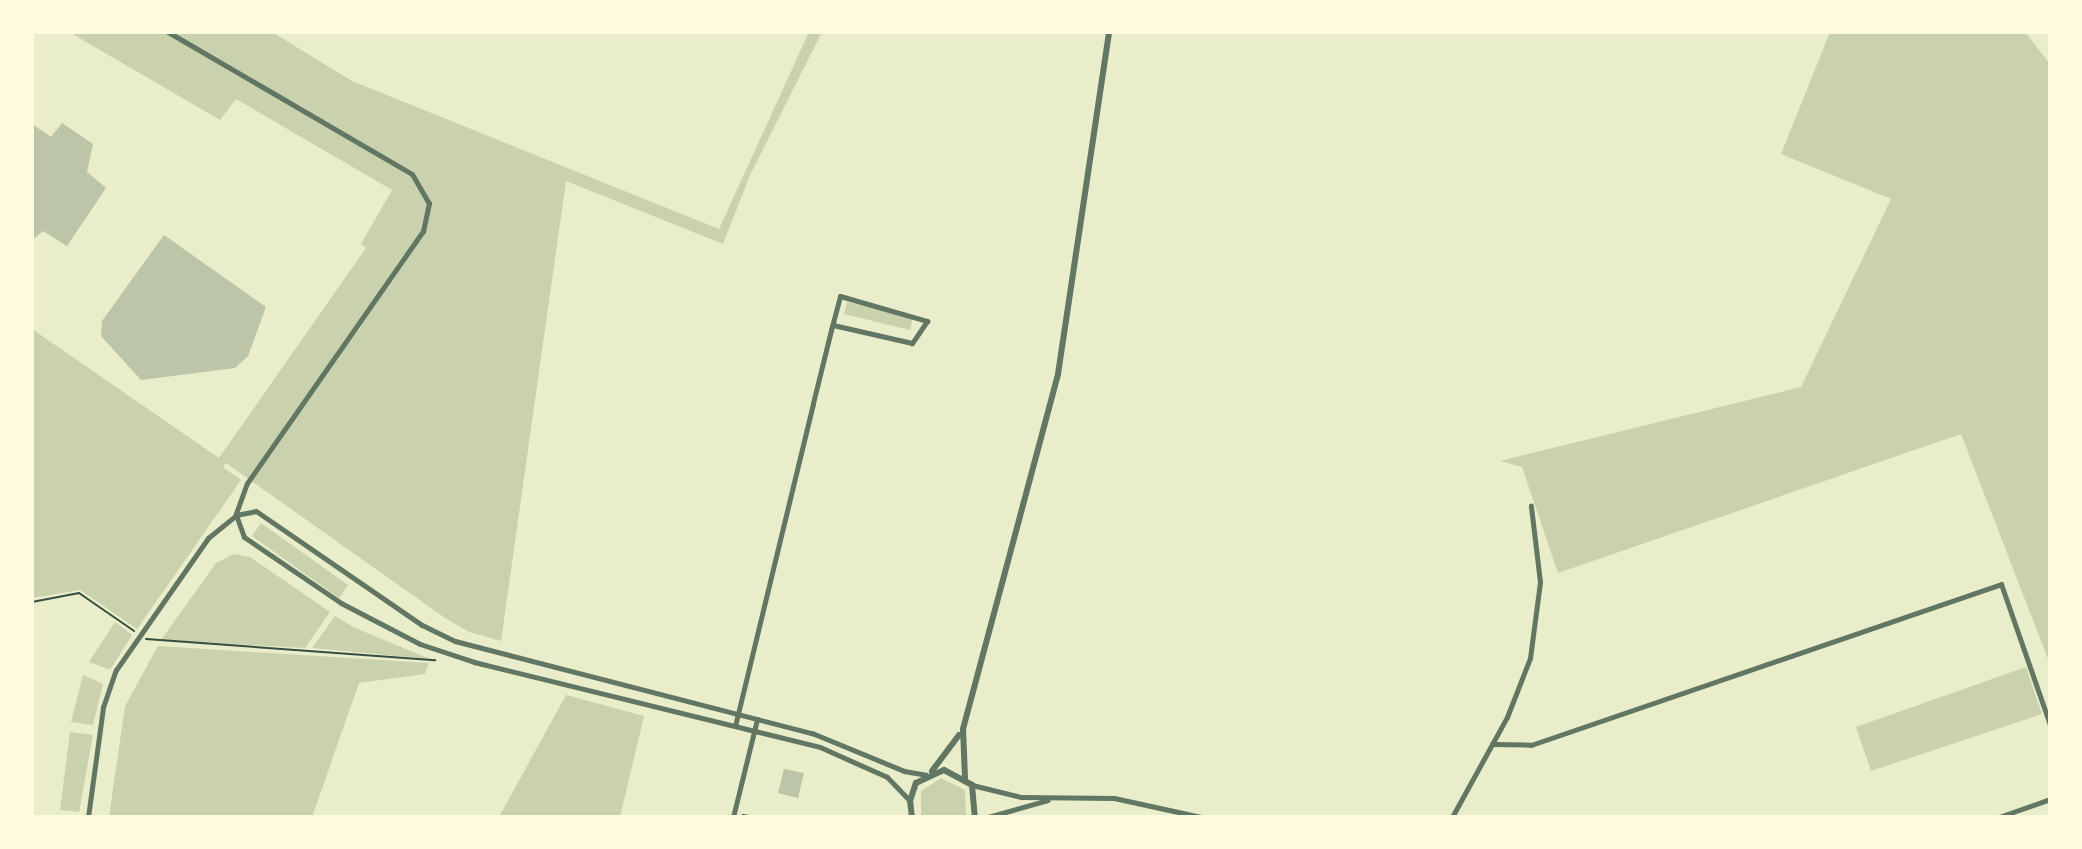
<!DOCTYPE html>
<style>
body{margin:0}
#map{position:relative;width:2082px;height:849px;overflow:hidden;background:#e9edc9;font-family:"Archivo Narrow",sans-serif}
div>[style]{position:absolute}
.green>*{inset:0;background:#cad2ad}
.building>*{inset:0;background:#bcc5a7}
.path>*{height:2px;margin:-1px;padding:0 1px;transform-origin:1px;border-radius:1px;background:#344e41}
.minor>*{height:5px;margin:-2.5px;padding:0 2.5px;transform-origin:2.5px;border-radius:2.5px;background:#617663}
.tertiary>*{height:6px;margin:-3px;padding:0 3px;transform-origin:3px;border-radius:3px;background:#617663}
span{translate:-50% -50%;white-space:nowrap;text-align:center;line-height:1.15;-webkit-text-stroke:6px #fefae0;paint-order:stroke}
.frame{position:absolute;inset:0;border:34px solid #fefae0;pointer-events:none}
</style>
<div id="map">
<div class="green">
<i style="clip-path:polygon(69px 32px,272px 32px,352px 81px,719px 229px,809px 32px,822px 32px,751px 173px,723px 244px,566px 181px,501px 641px,469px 632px,445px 618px,226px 463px,223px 467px,241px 480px,137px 629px,80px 590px,32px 598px,32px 329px,219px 458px,366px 248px,361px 244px,392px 190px,236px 99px,220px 120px)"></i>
<i style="clip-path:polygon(1830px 32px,2025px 32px,2050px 64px,2050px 664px,1961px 434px,1558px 573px,1522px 467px,1500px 461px,1801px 387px,1891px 199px,1781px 154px)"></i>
<i style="clip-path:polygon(847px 302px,913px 317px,910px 330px,844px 314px)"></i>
<i style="clip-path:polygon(261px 523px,348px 585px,339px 598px,252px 536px)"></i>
<i style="clip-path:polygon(234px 554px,250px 557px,330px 612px,305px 648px,161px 640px,216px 563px)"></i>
<i style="clip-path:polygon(335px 616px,355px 628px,430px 659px,312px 648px)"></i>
<i style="clip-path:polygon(115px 622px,132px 635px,110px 670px,89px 662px)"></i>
<i style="clip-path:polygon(158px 646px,429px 663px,425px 674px,359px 683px,312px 817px,109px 817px,125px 706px)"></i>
<i style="clip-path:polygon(2026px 667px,2042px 714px,1871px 771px,1856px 727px)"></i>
<i style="clip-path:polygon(83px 675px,103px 684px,93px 725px,71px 722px)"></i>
<i style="clip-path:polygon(566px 695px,644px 716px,620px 817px,499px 817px)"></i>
<i style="clip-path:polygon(70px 732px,93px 735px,79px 812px,60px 810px)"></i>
<i style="clip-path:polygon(941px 778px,965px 790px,966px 817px,921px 817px,921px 791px)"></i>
</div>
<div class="building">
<i style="clip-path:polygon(62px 123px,93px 144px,87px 172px,106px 188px,67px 246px,43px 231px,32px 240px,32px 124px,51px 137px)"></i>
<i style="clip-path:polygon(164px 235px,266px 307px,248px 356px,235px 368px,141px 380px,101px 336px,102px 321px)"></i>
<i style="clip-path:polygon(784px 769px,804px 773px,798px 798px,778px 793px)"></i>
</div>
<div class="path">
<i style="left:32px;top:602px;width:48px;rotate:-10.8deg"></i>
<i style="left:79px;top:593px;width:67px;rotate:34.6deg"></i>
<i style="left:146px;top:639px;width:290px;rotate:4.2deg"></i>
<i style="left:743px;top:815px;width:11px;rotate:10deg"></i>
</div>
<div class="minor">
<i style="left:168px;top:32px;width:282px;rotate:30.2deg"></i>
<i style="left:412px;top:174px;width:34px;rotate:60deg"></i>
<i style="left:429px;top:203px;width:29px;rotate:102deg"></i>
<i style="left:423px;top:231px;width:307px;rotate:124.9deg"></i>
<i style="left:247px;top:483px;width:33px;rotate:110deg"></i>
<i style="left:236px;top:515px;width:23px;rotate:70deg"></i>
<i style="left:244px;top:537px;width:117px;rotate:34.2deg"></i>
<i style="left:341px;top:603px;width:89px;rotate:27.4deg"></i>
<i style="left:420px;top:644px;width:57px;rotate:18.4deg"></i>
<i style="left:474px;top:662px;width:356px;rotate:13.8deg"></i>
<i style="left:820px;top:747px;width:73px;rotate:24.1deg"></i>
<i style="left:887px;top:777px;width:33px;rotate:46deg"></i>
<i style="left:735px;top:726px;width:332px;rotate:-76.4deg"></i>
<i style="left:813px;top:403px;width:75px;rotate:-76.1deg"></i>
<i style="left:831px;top:330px;width:35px;rotate:-75deg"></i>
<i style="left:840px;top:296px;width:91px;rotate:16deg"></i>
<i style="left:927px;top:321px;width:27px;rotate:124deg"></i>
<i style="left:912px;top:343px;width:81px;rotate:-167.2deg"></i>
<i style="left:1492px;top:744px;width:39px;rotate:1deg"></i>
<i style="left:1531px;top:745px;width:497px;rotate:-18.9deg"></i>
<i style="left:2001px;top:584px;width:149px;rotate:70.8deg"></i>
<i style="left:972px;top:785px;width:50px;rotate:13.8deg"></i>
<i style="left:1021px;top:797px;width:93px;rotate:0.6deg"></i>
<i style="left:1114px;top:798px;width:89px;rotate:12.3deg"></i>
<i style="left:88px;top:817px;width:111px;rotate:-82.2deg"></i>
<i style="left:103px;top:707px;width:39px;rotate:-71deg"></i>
<i style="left:116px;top:670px;width:161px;rotate:-55.1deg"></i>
<i style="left:208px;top:538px;width:36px;rotate:-39deg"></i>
<i style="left:236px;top:515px;width:20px;rotate:-11deg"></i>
<i style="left:256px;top:511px;width:201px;rotate:34.5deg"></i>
<i style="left:422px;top:625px;width:37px;rotate:26deg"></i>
<i style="left:455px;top:641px;width:369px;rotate:14.5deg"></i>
<i style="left:812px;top:733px;width:100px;rotate:22.4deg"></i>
<i style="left:904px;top:771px;width:22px;rotate:10deg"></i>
<i style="left:733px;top:817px;width:101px;rotate:-76.2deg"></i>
<i style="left:988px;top:817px;width:62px;rotate:-15.8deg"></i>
<i style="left:1452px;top:817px;width:114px;rotate:-61.2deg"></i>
<i style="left:1507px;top:717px;width:63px;rotate:-68.7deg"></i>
<i style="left:1530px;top:658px;width:77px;rotate:-82.5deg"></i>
<i style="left:1540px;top:582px;width:77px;rotate:-96.8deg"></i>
<i style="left:1999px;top:817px;width:54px;rotate:-19.4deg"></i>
</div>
<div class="tertiary">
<i style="left:932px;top:771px;width:45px;rotate:-53.1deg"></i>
<i style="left:965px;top:778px;width:49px;rotate:-92.3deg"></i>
<i style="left:963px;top:729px;width:367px;rotate:-75deg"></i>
<i style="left:1058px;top:374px;width:346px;rotate:-81.5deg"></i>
<i style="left:912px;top:817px;width:16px;rotate:-97deg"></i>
<i style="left:910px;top:801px;width:19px;rotate:-72deg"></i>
<i style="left:916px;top:783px;width:31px;rotate:-25deg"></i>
<i style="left:944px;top:770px;width:32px;rotate:28deg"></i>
<i style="left:972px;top:785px;width:32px;rotate:85deg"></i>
</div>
<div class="frame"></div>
</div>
